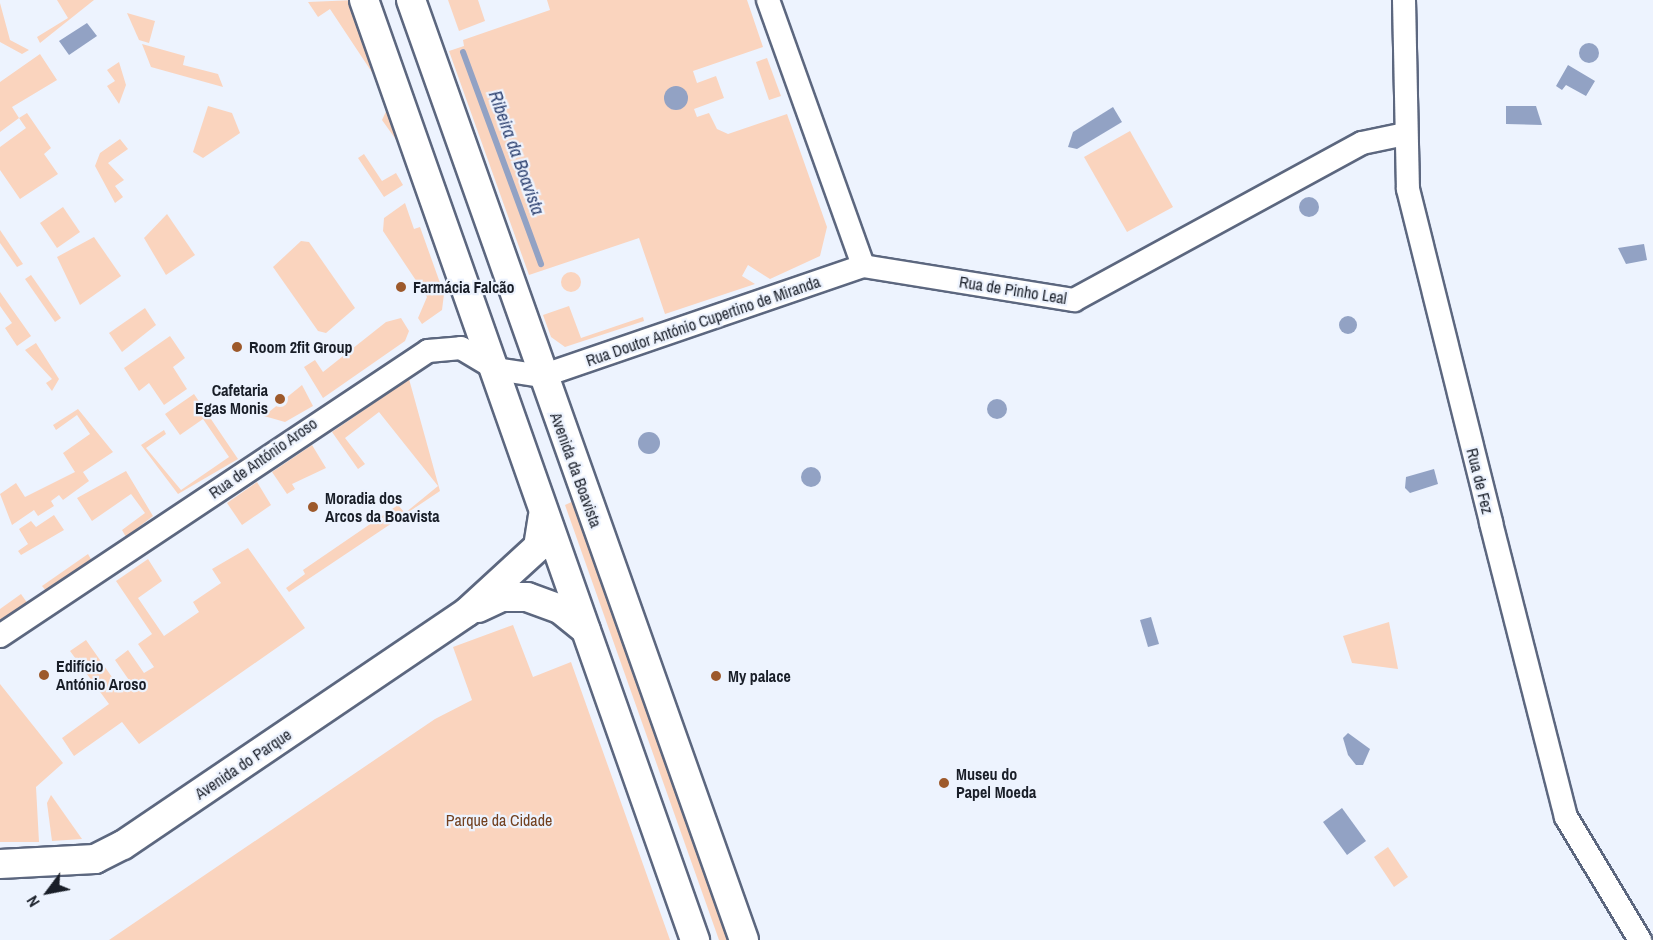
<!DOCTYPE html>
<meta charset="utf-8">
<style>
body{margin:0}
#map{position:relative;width:1653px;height:940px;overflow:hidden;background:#edf3fe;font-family:"Archivo Narrow",sans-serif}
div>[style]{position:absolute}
.green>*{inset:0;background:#fad4be}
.round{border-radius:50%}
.water>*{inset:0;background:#92a2c4}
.stream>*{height:6px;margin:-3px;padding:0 3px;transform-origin:3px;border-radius:3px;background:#92a2c4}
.roads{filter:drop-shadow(2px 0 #5c677f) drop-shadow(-2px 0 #5c677f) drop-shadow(0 2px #5c677f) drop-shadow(0 -2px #5c677f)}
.minor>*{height:22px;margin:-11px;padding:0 11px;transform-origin:11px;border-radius:11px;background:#fff}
.major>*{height:28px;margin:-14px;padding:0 14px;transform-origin:14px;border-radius:14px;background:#fff}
.dots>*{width:16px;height:16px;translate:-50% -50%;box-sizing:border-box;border:3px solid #edf3fe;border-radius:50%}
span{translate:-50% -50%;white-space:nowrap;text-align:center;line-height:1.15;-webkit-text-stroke:4.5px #edf3fe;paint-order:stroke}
.poi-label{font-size:16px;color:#191e28;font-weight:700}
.left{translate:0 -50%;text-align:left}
.right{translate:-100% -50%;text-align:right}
.street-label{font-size:16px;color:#191e28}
.park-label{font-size:16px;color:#72401f}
.water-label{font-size:18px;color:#2f4372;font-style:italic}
.north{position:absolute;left:18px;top:862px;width:60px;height:60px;-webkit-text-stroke:4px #edf3fe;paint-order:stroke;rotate:238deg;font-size:16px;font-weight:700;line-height:24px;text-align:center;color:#191e28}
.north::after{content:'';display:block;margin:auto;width:21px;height:27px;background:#191e28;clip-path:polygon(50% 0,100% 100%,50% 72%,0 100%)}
</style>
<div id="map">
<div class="green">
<i style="clip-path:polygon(57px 0,94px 0,40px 43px,37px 37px,68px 18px)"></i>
<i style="clip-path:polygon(356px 0,419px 172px,382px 120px,391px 101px,330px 9px,318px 17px,308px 2px)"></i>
<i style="clip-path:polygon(448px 0,478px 0,485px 21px,459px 31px)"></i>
<i style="clip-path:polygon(547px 0,747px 0,763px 47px,693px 71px,697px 83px,716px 76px,724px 98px,694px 109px,697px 117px,709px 113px,717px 129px,728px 134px,787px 114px,827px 227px,820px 256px,770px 279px,748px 265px,742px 276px,755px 284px,665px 314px,639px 238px,529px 275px,449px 51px,464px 46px,463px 40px,550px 10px)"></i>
<i style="clip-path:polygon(0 3px,10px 40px,29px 50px,22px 54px,0 42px)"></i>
<i style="clip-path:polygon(127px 13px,155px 21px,149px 43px,139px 40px)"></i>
<i style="clip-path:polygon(142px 44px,185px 56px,183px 65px,218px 74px,223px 87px,151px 67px)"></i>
<i style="clip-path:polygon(40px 54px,57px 80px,12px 107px,19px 118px,27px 113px,51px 148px,44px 154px,58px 174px,20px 199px,0 170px,0 147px,26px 128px,19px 118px,0 132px,0 82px)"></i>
<i style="clip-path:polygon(767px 58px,781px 96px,769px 100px,756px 62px)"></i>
<i style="clip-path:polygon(119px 62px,126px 85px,119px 104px,107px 86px,115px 81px,107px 70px)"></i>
<i style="clip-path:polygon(208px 106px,232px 113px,240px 133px,203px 158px,193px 152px)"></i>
<i style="clip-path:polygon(1130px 131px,1173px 207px,1127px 232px,1084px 157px)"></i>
<i style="clip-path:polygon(120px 139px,128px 149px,108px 163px,124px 180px,115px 186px,123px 197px,115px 203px,95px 166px,100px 153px)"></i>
<i style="clip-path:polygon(364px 154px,382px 181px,396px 173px,403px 185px,384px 197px,358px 158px)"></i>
<i style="clip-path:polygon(405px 203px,414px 229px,420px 227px,444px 294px,442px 310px,422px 324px,418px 318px,427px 297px,383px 231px,384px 218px)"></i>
<i style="clip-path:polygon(63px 207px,80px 232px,57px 248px,40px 223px)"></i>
<i style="clip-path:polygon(167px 214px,195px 255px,166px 275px,144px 238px)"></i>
<i style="clip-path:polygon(0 230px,23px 264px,17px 267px,0 243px)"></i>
<i style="clip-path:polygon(94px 237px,121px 276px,80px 305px,57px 257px)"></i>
<i style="clip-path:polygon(301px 241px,309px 242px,355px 308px,326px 333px,318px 331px,273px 267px)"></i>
<i class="round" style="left:561px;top:272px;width:20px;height:20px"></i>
<i style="clip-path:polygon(31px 275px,61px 318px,55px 322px,25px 279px)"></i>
<i style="clip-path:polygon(0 292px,31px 336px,17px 346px,5px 328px,12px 323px,0 306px)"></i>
<i style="clip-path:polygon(569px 306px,581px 338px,643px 317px,644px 321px,565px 347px,551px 337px,543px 315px)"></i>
<i style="clip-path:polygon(145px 308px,156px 325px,122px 352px,109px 333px)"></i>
<i style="clip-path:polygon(401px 318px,409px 331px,405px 341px,323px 398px,304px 367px,315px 360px,323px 372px,386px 322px)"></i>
<i style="clip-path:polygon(170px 336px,185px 358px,173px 367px,187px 389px,164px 405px,149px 383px,139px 391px,124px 368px)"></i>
<i style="clip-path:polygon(36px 343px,59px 379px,52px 391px,46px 383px,52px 379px,25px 350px)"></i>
<i style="clip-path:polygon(409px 379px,440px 491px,289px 592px,286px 588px,305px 574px,303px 570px,398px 505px,405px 513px,438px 486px,379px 412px,345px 438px,365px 464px,358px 469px,332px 432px)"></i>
<i style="clip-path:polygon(302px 385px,313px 406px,285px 422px,264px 416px)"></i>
<i style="clip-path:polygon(194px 394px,238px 459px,178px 494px,141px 445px,164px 430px,166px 434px,146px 448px,181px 490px,229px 457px,203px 419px,180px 435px,165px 414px)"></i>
<i style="clip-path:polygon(78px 409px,113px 452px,83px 472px,89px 481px,63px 500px,59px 495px,51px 501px,54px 506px,38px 516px,34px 510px,12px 525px,0 494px,16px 483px,25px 497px,75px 472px,63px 453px,90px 434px,77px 415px,56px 430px,53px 425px)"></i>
<i style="clip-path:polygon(312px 445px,326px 468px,292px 484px,295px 489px,287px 494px,272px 472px)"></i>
<i style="clip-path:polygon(126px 471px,153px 516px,126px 537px,122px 530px,145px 513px,131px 494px,92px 521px,77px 498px)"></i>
<i style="clip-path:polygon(257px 482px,271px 505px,242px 525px,227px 503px)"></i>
<i style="clip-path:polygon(578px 499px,733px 940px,719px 940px,565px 505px)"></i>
<i style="clip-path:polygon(54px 515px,64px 530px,21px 555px,18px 551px,28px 544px,19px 529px,31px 521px,36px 527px)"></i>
<i style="clip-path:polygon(248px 548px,305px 628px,139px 744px,122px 722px,74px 756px,62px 738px,109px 704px,70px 651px,86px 640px,121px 690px,131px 683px,115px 660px,128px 650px,144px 673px,154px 667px,138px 644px,152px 634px,116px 581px,148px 559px,162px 581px,138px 598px,164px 636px,199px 612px,193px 602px,221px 583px,212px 569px)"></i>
<i style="clip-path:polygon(88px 554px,92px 561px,47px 592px,42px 586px)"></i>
<i style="clip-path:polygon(21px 594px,28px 604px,0 621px,0 609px)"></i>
<i style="clip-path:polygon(1389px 622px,1398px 669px,1352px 663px,1343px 636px)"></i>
<i style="clip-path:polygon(513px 625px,533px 677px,571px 662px,670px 940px,109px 940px,435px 719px,472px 700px,453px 647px)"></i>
<i style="clip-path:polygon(0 684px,63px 763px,36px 787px,39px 842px,0 842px)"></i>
<i style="clip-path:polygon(51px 795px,82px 839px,52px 841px,47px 803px)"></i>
<i style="clip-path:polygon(1388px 847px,1408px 877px,1394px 887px,1374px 857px)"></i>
</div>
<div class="water">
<i style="clip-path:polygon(87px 23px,97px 36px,69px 55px,59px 41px)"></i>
<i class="round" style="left:1579px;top:43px;width:20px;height:20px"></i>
<i style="clip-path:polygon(1568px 65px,1595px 81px,1586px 96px,1566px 85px,1562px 90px,1556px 86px)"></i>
<i class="round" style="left:664px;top:86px;width:24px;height:24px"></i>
<i style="clip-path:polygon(1506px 106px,1536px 106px,1542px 125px,1506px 124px)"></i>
<i style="clip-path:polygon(1113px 107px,1122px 122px,1077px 149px,1068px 147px,1073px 132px)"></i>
<i class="round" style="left:1299px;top:197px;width:20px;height:20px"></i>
<i style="clip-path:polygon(1644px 244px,1647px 260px,1626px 264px,1618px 248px)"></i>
<i class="round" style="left:1339px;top:316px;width:18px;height:18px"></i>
<i class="round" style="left:987px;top:399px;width:20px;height:20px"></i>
<i class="round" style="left:638px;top:432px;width:22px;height:22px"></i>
<i class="round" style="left:801px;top:467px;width:20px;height:20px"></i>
<i style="clip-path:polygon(1434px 469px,1438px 484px,1410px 493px,1405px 488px,1406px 477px)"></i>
<i style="clip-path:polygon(1151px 617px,1159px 644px,1148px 647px,1140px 620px)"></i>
<i style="clip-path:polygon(1348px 733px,1370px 749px,1363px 765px,1356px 765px,1348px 755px,1343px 738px)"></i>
<i style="clip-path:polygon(1342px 808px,1366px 841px,1347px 855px,1323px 822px)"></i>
</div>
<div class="stream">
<i style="left:463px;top:52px;width:226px;rotate:69.8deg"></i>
</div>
<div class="roads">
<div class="minor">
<i style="left:768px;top:0;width:282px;rotate:70.3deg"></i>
<i style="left:1404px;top:0;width:189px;rotate:88.8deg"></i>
<i style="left:1408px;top:189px;width:344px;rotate:76deg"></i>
<i style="left:1491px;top:523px;width:303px;rotate:75.7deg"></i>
<i style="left:1566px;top:817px;width:144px;rotate:59deg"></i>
<i style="left:0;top:636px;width:514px;rotate:-33.66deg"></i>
<i style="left:428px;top:351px;width:33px;rotate:-5deg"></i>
<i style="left:461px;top:348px;width:41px;rotate:31deg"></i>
<i style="left:496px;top:369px;width:47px;rotate:8.7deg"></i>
<i style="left:542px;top:376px;width:339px;rotate:-18.9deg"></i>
<i style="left:863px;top:266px;width:214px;rotate:9.2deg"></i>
<i style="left:1074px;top:300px;width:328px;rotate:-28.6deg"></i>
<i style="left:1362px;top:143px;width:44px;rotate:-11.8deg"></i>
</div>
<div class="major">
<i style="left:364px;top:0;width:997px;rotate:70.6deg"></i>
<i style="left:411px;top:0;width:997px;rotate:70.49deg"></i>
<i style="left:478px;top:608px;width:26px;rotate:-25deg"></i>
<i style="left:502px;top:597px;width:25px"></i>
<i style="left:527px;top:597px;width:35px;rotate:20deg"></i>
<i style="left:560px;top:609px;width:33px;rotate:39deg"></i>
<i style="left:0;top:864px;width:95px;rotate:-3deg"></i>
<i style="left:95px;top:859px;width:31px;rotate:-27deg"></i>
<i style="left:123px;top:845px;width:415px;rotate:-34.1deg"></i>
<i style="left:467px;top:612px;width:96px;rotate:-42.5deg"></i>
<i style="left:538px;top:547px;width:31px;rotate:-81deg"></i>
</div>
</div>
<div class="dots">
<i style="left:401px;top:287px;background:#9d592b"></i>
<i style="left:237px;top:347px;background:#9d592b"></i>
<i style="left:280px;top:399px;background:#9d592b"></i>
<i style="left:313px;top:507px;background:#9d592b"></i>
<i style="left:44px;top:675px;background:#9d592b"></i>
<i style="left:716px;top:676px;background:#9d592b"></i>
<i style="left:944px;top:783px;background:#9d592b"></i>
</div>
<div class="poi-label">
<span class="left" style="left:413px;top:287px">Farmácia Falcão</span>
<span class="left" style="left:249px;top:347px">Room 2fit Group</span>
<span class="right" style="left:268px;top:399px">Cafetaria<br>Egas Monis</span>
<span class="left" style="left:325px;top:507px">Moradia dos<br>Arcos da Boavista</span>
<span class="left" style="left:56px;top:675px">Edifício<br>António Aroso</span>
<span class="left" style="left:728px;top:676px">My palace</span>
<span class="left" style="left:956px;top:783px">Museu do<br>Papel Moeda</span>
</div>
<div class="street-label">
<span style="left:1013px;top:290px;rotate:9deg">Rua de Pinho Leal</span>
<span style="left:703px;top:321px;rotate:-19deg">Rua Doutor António Cupertino de Miranda</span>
<span style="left:263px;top:458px;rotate:-35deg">Rua de António Aroso</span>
<span style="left:576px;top:470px;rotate:70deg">Avenida da Boavista</span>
<span style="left:1480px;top:481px;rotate:76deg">Rua de Fez</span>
<span style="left:243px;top:764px;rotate:-34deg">Avenida do Parque</span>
</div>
<div class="park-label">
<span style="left:499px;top:820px">Parque da Cidade</span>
</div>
<div class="water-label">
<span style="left:516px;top:153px;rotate:70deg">Ribeira da Boavista</span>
</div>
<div class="north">N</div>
</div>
